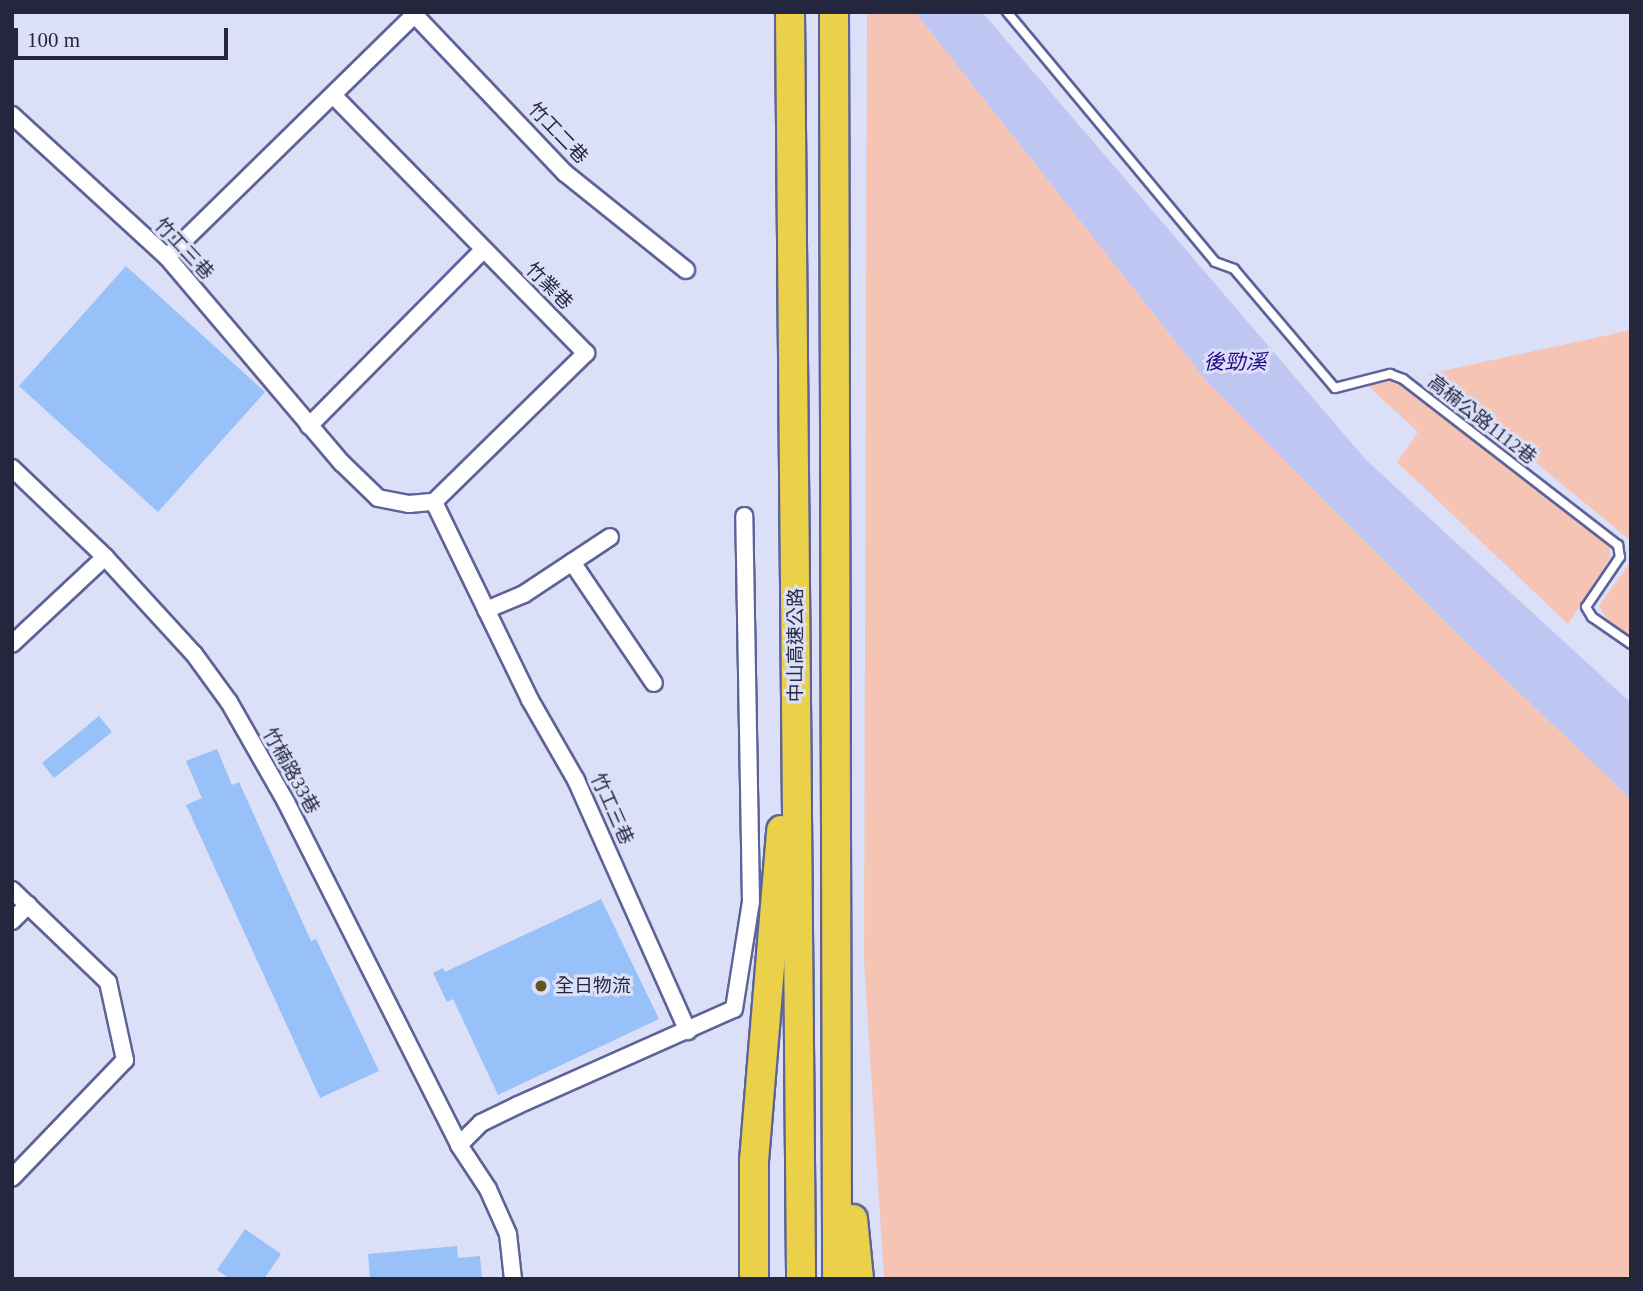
<!DOCTYPE html>
<meta charset="utf-8">
<style>
body{margin:0}
#map{position:relative;width:1643px;height:1291px;overflow:hidden;background:#dbe0f8;font-family:"Times New Roman","Noto Sans TC",serif}
div>[style]{position:absolute}
.green>*{inset:0;background:#f6c4b4}
.water>*{inset:0;background:#bfc6f2}
.building>*{inset:0;background:#98c0f9}
.roads{filter:drop-shadow(2px 0 #5d6399) drop-shadow(-2px 0 #5d6399) drop-shadow(0 2px #5d6399) drop-shadow(0 -2px #5d6399)}
.lane>*{height:8px;margin:-4px;padding:0 4px;transform-origin:4px;border-radius:4px;background:#fff}
.street>*{height:16px;margin:-8px;padding:0 8px;transform-origin:8px;border-radius:8px;background:#fff}
.highway>*{height:28px;margin:-14px;padding:0 14px;transform-origin:14px;border-radius:14px;background:#ebd04a}
.dots>*{width:19px;height:19px;translate:-50% -50%;box-sizing:border-box;border:4px solid #dbe0f8;border-radius:50%}
span{translate:-50% -50%;white-space:nowrap;text-align:center;line-height:1.15;-webkit-text-stroke:6px #dbe0f8;paint-order:stroke}
.street-label{font-size:19px;color:#23263c}
.poi-label{font-size:19px;color:#23263c}
.left{translate:0 -50%;text-align:left}
.water-label{font-size:21px;color:#26078a;font-style:italic}
.frame{position:absolute;inset:0;border:14px solid #23263c;pointer-events:none}
.scale{position:absolute;left:14px;top:28px;width:214px;height:32px;box-sizing:border-box;border:4px solid #23263c;border-top:0;padding-left:9px;font-size:21px;line-height:24px;white-space:nowrap;color:#23263c;-webkit-text-stroke:5px #dbe0f8;paint-order:stroke}
</style>
<div id="map">
<div class="green">
<i style="clip-path:polygon(867px 12px,915px 12px,1209px 384px,1449px 626px,1631px 799px,1631px 1279px,884px 1279px,864px 961px)"></i>
<i style="clip-path:polygon(1631px 330px,1631px 554px,1630px 540px,1428px 374px)"></i>
<i style="clip-path:polygon(1397px 380px,1610px 546px,1610px 558px,1568px 624px,1397px 462px,1418px 432px,1367px 385px)"></i>
<i style="clip-path:polygon(1631px 561px,1631px 636px,1608px 621px,1599px 606px)"></i>
</div>
<div class="water">
<i style="clip-path:polygon(915px 12px,982px 12px,1367px 461px,1631px 703px,1631px 799px,1449px 626px,1209px 384px)"></i>
</div>
<div class="building">
<i style="clip-path:polygon(126px 266px,265px 392px,158px 512px,19px 386px)"></i>
<i style="clip-path:polygon(99px 716px,112px 732px,54px 778px,42px 763px)"></i>
<i style="clip-path:polygon(217px 749px,232px 785px,239px 782px,311px 941px,316px 939px,379px 1071px,320px 1098px,186px 805px,202px 798px,186px 761px)"></i>
<i style="clip-path:polygon(601px 899px,659px 1019px,498px 1095px,453px 999px,447px 1002px,433px 973px,443px 968px,445px 972px)"></i>
<i style="clip-path:polygon(245px 1229px,281px 1254px,264px 1279px,230px 1279px,217px 1270px)"></i>
<i style="clip-path:polygon(457px 1246px,458px 1258px,480px 1256px,482px 1279px,370px 1279px,368px 1254px)"></i>
</div>
<div class="roads">
<div class="lane">
<i style="left:1007px;top:12px;width:325px;rotate:50.2deg"></i>
<i style="left:1215px;top:262px;width:20px;rotate:20deg"></i>
<i style="left:1234px;top:269px;width:156px;rotate:49.7deg"></i>
<i style="left:1335px;top:388px;width:57px;rotate:-14.3deg"></i>
<i style="left:1390px;top:374px;width:14px;rotate:21deg"></i>
<i style="left:1403px;top:379px;width:272px;rotate:37.7deg"></i>
<i style="left:1618px;top:545px;width:12px;rotate:81deg"></i>
<i style="left:1620px;top:557px;width:60px;rotate:124.2deg"></i>
<i style="left:1586px;top:607px;width:12px;rotate:59deg"></i>
<i style="left:1592px;top:617px;width:47px;rotate:34.7deg"></i>
</div>
<div class="street">
<i style="left:412px;top:12px;width:222px;rotate:46.5deg"></i>
<i style="left:565px;top:173px;width:155px;rotate:38.7deg"></i>
<i style="left:334px;top:96px;width:360px;rotate:45.6deg"></i>
<i style="left:586px;top:353px;width:213px;rotate:135.6deg"></i>
<i style="left:12px;top:115px;width:210px;rotate:42.5deg"></i>
<i style="left:167px;top:257px;width:270px;rotate:49.7deg"></i>
<i style="left:342px;top:463px;width:50px;rotate:44.2deg"></i>
<i style="left:378px;top:498px;width:32px;rotate:11deg"></i>
<i style="left:409px;top:504px;width:25px;rotate:-5deg"></i>
<i style="left:167px;top:257px;width:350px;rotate:-44.4deg"></i>
<i style="left:309px;top:426px;width:247px;rotate:-45.3deg"></i>
<i style="left:12px;top:468px;width:129px;rotate:43.7deg"></i>
<i style="left:105px;top:557px;width:132px;rotate:47.5deg"></i>
<i style="left:194px;top:654px;width:59px;rotate:53.9deg"></i>
<i style="left:229px;top:702px;width:115px;rotate:60.3deg"></i>
<i style="left:286px;top:802px;width:384px;rotate:63.2deg"></i>
<i style="left:434px;top:502px;width:220px;rotate:64.1deg"></i>
<i style="left:530px;top:700px;width:92px;rotate:60.1deg"></i>
<i style="left:576px;top:780px;width:275px;rotate:66deg"></i>
<i style="left:572px;top:562px;width:146px;rotate:55.9deg"></i>
<i style="left:486px;top:610px;width:41px;rotate:-22.8deg"></i>
<i style="left:524px;top:594px;width:103px;rotate:-33.5deg"></i>
<i style="left:12px;top:644px;width:127px;rotate:-43.1deg"></i>
<i style="left:12px;top:890px;width:133px;rotate:43.8deg"></i>
<i style="left:108px;top:982px;width:80px;rotate:77.7deg"></i>
<i style="left:125px;top:1060px;width:163px;rotate:133.8deg"></i>
<i style="left:12px;top:921px;width:23px;rotate:-45deg"></i>
<i style="left:513px;top:1279px;width:45px;rotate:-96.3deg"></i>
<i style="left:508px;top:1234px;width:49px;rotate:-114deg"></i>
<i style="left:488px;top:1189px;width:53px;rotate:-123.4deg"></i>
<i style="left:459px;top:1145px;width:31px;rotate:-45deg"></i>
<i style="left:481px;top:1123px;width:41px;rotate:-25.9deg"></i>
<i style="left:518px;top:1105px;width:236px;rotate:-24deg"></i>
<i style="left:734px;top:1009px;width:108px;rotate:-81deg"></i>
<i style="left:751px;top:902px;width:386px;rotate:-91deg"></i>
</div>
<div class="highway">
<i style="left:790px;top:12px;width:1267px;rotate:89.5deg"></i>
<i style="left:834px;top:12px;width:1267px;rotate:89.86deg"></i>
<i style="left:853px;top:1219px;width:60px;rotate:84.3deg"></i>
<i style="left:754px;top:1279px;width:118px;rotate:-90deg"></i>
<i style="left:754px;top:1161px;width:332px;rotate:-85.3deg"></i>
</div>
</div>
<div class="dots">
<i style="left:541px;top:986px;background:#615623"></i>
</div>
<div class="street-label">
<span style="left:558px;top:133px;rotate:46deg">竹工二巷</span>
<span style="left:184px;top:249px;rotate:47deg">竹工三巷</span>
<span style="left:549px;top:286px;rotate:45deg">竹業巷</span>
<span style="left:1482px;top:420px;rotate:38deg">高楠公路1112巷</span>
<span style="left:796px;top:645px;rotate:-90deg">中山高速公路</span>
<span style="left:291px;top:771px;rotate:61deg">竹楠路33巷</span>
<span style="left:612px;top:809px;rotate:66deg">竹工三巷</span>
</div>
<div class="poi-label">
<span class="left" style="left:555px;top:986px">全日物流</span>
</div>
<div class="water-label">
<span style="left:1235px;top:362px">後勁溪</span>
</div>
<div class="frame"></div>
<div class="scale">100 m</div>
</div>
